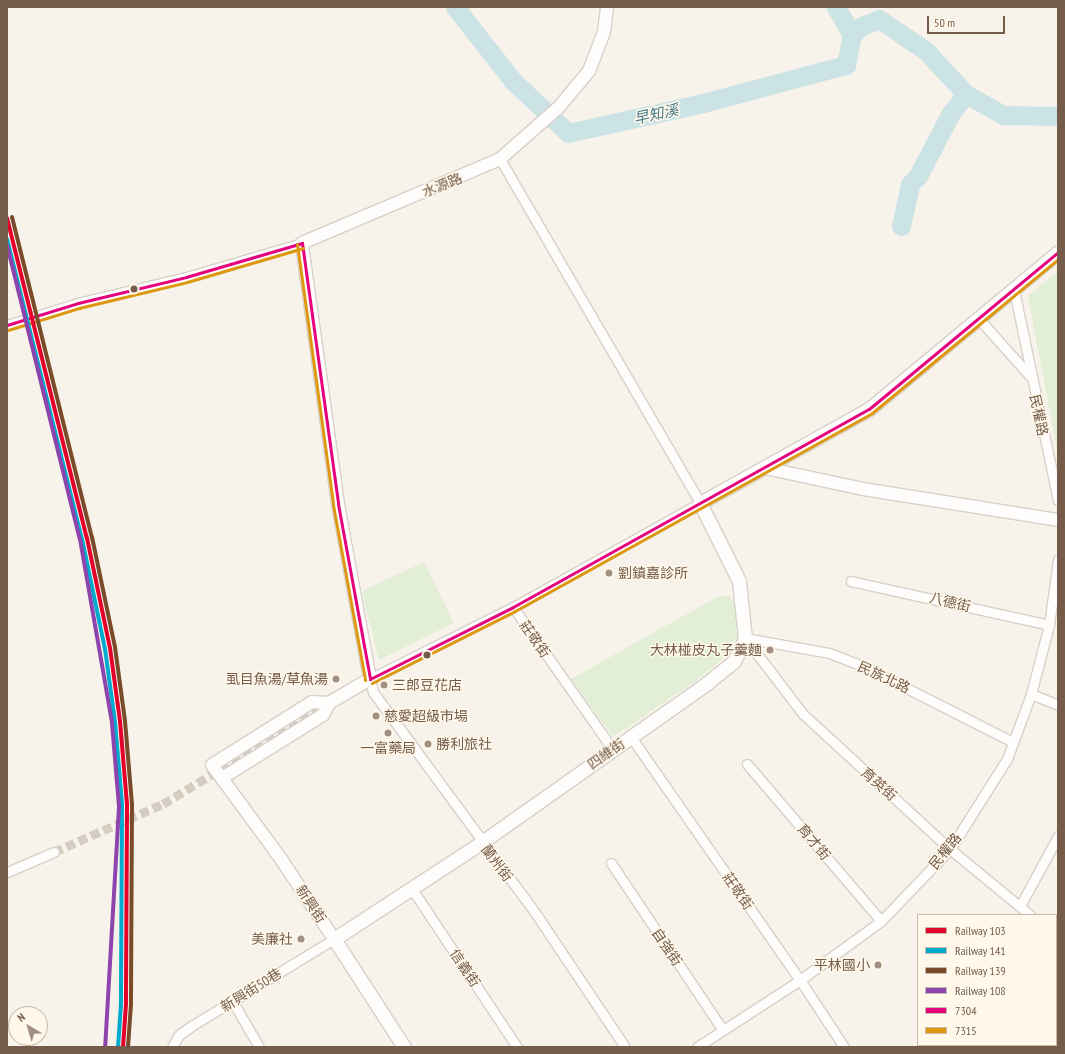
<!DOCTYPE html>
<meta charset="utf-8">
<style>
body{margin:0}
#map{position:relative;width:1065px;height:1054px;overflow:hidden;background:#f7f3ea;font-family:"PT Sans Narrow","Noto Sans TC",sans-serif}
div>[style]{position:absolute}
.green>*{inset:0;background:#e2eed5}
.river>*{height:19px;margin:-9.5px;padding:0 9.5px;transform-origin:9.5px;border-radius:9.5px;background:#cce3e6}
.minor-tunnel>*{height:9px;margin-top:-4.5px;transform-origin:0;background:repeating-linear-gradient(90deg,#d6cdc2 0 9px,transparent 0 13.5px)}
.roads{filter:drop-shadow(1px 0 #d6d0c9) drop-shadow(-1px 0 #d6d0c9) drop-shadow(0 1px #d6d0c9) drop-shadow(0 -1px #d6d0c9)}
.minor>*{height:9px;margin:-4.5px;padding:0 4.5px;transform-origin:4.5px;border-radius:4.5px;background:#fefdfc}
.tertiary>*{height:12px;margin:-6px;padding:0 6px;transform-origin:6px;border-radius:6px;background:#fefdfc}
.secondary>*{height:13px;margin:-6.5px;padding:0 6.5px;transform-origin:6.5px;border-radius:6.5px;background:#fefdfc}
.bus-1>*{height:3px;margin:-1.5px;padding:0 1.5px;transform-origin:1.5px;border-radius:1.5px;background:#e5007d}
.bus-2>*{height:3px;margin:-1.5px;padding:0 1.5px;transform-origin:1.5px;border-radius:1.5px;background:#dd970f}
.rail-1>*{height:4px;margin:-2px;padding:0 2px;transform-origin:2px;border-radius:2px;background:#e4002b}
.rail-2>*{height:4px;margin:-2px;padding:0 2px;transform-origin:2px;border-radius:2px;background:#00a9ce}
.rail-3>*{height:4px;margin:-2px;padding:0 2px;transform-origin:2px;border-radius:2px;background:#7a4b2a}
.rail-4>*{height:4px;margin:-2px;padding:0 2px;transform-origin:2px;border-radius:2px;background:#8e44ad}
.dots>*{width:11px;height:11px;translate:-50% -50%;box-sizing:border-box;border:2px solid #fff8eb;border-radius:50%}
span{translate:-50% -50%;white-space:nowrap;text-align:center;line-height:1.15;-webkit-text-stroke:3px #fff8eb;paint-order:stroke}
.street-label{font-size:14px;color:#755c4a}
.poi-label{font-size:14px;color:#755c4a}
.left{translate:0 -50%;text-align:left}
.right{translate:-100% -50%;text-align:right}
.water-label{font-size:15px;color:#447988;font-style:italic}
.frame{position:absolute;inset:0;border:8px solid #755c4a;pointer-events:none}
.legend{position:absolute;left:917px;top:914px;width:140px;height:132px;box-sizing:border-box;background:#fff8eb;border:1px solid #c8baab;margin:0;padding:5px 7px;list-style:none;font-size:12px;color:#755c4a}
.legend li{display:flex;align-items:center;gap:8px;height:20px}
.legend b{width:20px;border:1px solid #c8baab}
.north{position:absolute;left:8px;top:1006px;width:40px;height:40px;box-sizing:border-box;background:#fff8eb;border:1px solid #c8baab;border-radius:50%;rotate:322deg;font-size:11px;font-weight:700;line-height:16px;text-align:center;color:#755c4a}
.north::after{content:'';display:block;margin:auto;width:14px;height:18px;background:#a29182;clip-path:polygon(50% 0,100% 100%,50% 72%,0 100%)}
.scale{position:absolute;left:927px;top:16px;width:78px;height:18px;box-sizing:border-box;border:2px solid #755c4a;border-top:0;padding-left:5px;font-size:12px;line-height:14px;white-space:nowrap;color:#755c4a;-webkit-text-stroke:3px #fff8eb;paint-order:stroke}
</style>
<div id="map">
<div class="green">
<i style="clip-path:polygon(1058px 271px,1058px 455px,1028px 296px)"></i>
<i style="clip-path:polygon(424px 562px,454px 623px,379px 660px,362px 591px)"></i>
<i style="clip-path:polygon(719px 596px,729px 596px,735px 602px,737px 636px,728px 654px,700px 678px,613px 737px,571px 679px)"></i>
<i style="clip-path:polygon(1056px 965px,1058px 1047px,1031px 1047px,1029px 1045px,1056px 1045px)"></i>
</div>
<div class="river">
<i style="left:455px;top:7px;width:94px;rotate:51.9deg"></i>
<i style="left:513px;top:81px;width:76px;rotate:43.4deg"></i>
<i style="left:568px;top:133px;width:138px;rotate:-12.5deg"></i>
<i style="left:703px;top:103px;width:148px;rotate:-14.9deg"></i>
<i style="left:846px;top:65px;width:31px;rotate:-79deg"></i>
<i style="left:852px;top:35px;width:32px;rotate:-120deg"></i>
<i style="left:852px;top:35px;width:13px;rotate:-42deg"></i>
<i style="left:862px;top:26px;width:18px;rotate:-22deg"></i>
<i style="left:879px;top:19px;width:55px;rotate:34deg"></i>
<i style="left:925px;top:50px;width:60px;rotate:47deg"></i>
<i style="left:966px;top:94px;width:43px;rotate:29.6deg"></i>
<i style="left:1003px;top:115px;width:55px;rotate:1deg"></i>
<i style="left:901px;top:226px;width:43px;rotate:-77.9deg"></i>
<i style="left:910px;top:184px;width:11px;rotate:-45deg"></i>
<i style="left:918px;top:176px;width:71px;rotate:-62.4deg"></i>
<i style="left:951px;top:113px;width:24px;rotate:-52deg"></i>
</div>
<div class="minor-tunnel">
<i style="left:54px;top:852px;width:119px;rotate:-23.8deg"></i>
<i style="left:163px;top:804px;width:185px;rotate:-31.3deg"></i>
</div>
<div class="roads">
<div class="minor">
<i style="left:500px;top:159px;width:398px;rotate:59.8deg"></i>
<i style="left:700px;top:503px;width:214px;rotate:150.9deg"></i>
<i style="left:513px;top:607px;width:160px;rotate:153.3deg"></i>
<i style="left:370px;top:679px;width:13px;rotate:77deg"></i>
<i style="left:373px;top:692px;width:279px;rotate:53.7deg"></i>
<i style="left:538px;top:917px;width:156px;rotate:56.2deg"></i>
<i style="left:1014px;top:290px;width:215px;rotate:78.2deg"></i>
<i style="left:979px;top:319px;width:76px;rotate:48.2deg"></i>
<i style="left:7px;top:325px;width:74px;rotate:-17.2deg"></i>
<i style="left:78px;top:303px;width:111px;rotate:-13.5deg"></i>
<i style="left:186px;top:277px;width:121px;rotate:-16.3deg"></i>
<i style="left:851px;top:581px;width:203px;rotate:12.5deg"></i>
<i style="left:513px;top:607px;width:174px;rotate:55deg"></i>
<i style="left:745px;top:638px;width:96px;rotate:52.7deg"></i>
<i style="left:803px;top:714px;width:200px;rotate:42.6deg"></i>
<i style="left:950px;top:849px;width:104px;rotate:39.5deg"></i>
<i style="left:745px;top:638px;width:85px;rotate:10.1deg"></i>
<i style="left:829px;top:653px;width:36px;rotate:21deg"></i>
<i style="left:863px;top:666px;width:168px;rotate:26.9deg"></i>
<i style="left:1031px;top:694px;width:29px;rotate:22deg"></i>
<i style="left:631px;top:737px;width:296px;rotate:55.2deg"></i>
<i style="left:800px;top:980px;width:80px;rotate:56.7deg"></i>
<i style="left:747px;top:764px;width:206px;rotate:49.5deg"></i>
<i style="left:611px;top:863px;width:201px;rotate:56.2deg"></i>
<i style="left:7px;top:872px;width:51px;rotate:-23.1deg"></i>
<i style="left:412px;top:889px;width:190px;rotate:56.4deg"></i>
<i style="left:1020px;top:906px;width:80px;rotate:-61.5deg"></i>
<i style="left:1056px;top:939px;width:3px;rotate:45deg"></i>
<i style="left:233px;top:1002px;width:52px;rotate:60deg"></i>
<i style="left:172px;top:1047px;width:14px;rotate:-60deg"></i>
<i style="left:179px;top:1035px;width:17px;rotate:-36deg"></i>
<i style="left:193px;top:1025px;width:165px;rotate:-31.4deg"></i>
<i style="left:697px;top:1047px;width:123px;rotate:-33deg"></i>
<i style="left:800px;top:980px;width:100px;rotate:-36.1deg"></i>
<i style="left:881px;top:921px;width:100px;rotate:-46.2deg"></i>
<i style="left:950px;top:849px;width:107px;rotate:-57.7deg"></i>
<i style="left:1007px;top:759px;width:69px;rotate:-69.7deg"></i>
<i style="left:1031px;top:694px;width:71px;rotate:-75.4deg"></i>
<i style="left:1049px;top:625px;width:66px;rotate:-82.1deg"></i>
</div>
<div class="tertiary">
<i style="left:765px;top:468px;width:100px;rotate:12.1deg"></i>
<i style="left:863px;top:489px;width:197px;rotate:9deg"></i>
<i style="left:329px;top:703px;width:17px;rotate:-177deg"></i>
<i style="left:312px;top:702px;width:118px;rotate:147.8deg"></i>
<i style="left:212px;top:765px;width:117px;rotate:53.7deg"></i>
<i style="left:281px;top:859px;width:96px;rotate:56.5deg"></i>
<i style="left:222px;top:778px;width:119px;rotate:-32deg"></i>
<i style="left:323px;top:715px;width:13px;rotate:-63deg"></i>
<i style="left:329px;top:703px;width:48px;rotate:-30.3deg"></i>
<i style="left:370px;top:679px;width:178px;rotate:-100.4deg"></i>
<i style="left:338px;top:504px;width:263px;rotate:-97.9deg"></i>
<i style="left:302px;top:243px;width:215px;rotate:-23deg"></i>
<i style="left:500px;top:159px;width:79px;rotate:-41.4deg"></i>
<i style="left:559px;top:107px;width:47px;rotate:-50.2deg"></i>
<i style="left:589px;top:71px;width:42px;rotate:-69deg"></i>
<i style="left:604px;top:32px;width:25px;rotate:-83deg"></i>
</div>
<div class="secondary">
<i style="left:404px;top:1047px;width:129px;rotate:-122.9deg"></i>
<i style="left:334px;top:939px;width:177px;rotate:-33.2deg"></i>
<i style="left:482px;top:842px;width:276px;rotate:-35.2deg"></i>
<i style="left:707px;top:683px;width:35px;rotate:-39deg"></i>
<i style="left:734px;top:661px;width:25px;rotate:-64deg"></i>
<i style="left:745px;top:638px;width:57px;rotate:-96deg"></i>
<i style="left:739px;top:581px;width:87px;rotate:-116.6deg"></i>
<i style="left:700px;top:503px;width:193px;rotate:-29.1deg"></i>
<i style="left:869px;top:409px;width:246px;rotate:-39.7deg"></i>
</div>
</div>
<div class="bus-1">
<i style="left:302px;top:243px;width:263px;rotate:82.1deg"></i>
<i style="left:338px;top:504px;width:178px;rotate:79.6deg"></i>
<i style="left:7px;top:325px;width:74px;rotate:-17.2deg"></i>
<i style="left:78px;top:303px;width:111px;rotate:-13.5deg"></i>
<i style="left:186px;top:277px;width:121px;rotate:-16.3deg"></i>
<i style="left:370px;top:679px;width:160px;rotate:-26.7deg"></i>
<i style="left:513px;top:607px;width:407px;rotate:-29.1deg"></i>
<i style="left:869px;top:409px;width:246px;rotate:-39.7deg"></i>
</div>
<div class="bus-2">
<i style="left:297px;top:244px;width:263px;rotate:82.1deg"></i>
<i style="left:333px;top:505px;width:178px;rotate:79.6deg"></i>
<i style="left:8px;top:330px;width:74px;rotate:-17.2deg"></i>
<i style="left:79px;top:308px;width:111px;rotate:-13.5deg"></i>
<i style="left:187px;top:282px;width:121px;rotate:-16.3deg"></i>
<i style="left:372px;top:683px;width:160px;rotate:-26.7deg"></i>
<i style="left:515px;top:611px;width:408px;rotate:-29deg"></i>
<i style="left:872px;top:413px;width:241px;rotate:-39.6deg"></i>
</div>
<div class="rail-1">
<i style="left:7px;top:218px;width:330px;rotate:76deg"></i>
<i style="left:87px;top:538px;width:112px;rotate:78.2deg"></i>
<i style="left:110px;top:648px;width:74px;rotate:82.2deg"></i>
<i style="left:120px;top:721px;width:83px;rotate:85.2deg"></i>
<i style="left:127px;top:804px;width:200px;rotate:90.3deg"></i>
<i style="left:126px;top:1004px;width:43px;rotate:94deg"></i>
</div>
<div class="rail-2">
<i style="left:7px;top:239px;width:309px;rotate:76deg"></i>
<i style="left:82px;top:539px;width:112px;rotate:78.2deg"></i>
<i style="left:105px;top:649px;width:74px;rotate:82.2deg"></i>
<i style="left:115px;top:722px;width:82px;rotate:85.1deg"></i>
<i style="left:122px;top:804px;width:200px;rotate:90.3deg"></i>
<i style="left:121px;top:1004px;width:43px;rotate:94deg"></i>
</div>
<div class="rail-3">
<i style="left:12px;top:217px;width:330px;rotate:76deg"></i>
<i style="left:92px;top:537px;width:112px;rotate:78.2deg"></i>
<i style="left:115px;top:647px;width:75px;rotate:82.3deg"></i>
<i style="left:125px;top:721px;width:83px;rotate:85.2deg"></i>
<i style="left:132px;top:804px;width:200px;rotate:90.3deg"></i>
<i style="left:131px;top:1004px;width:43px;rotate:94deg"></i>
</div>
<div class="rail-4">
<i style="left:7px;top:245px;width:303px;rotate:76.1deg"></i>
<i style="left:80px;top:539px;width:187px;rotate:80.1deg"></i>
<i style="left:112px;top:723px;width:84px;rotate:85.2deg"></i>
<i style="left:119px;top:807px;width:240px;rotate:93.3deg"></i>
</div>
<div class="dots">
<i style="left:134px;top:289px;background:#755c4a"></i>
<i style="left:609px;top:573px;background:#a29182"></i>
<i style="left:770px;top:650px;background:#a29182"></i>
<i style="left:427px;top:655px;background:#755c4a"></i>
<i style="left:336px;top:679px;background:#a29182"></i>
<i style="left:384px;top:685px;background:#a29182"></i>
<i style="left:376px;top:716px;background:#a29182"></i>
<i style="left:388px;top:733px;background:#a29182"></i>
<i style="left:428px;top:744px;background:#a29182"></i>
<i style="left:301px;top:939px;background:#a29182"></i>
<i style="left:878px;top:965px;background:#a29182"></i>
</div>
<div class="street-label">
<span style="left:442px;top:185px;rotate:-22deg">水源路</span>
<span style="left:1039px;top:415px;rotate:78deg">民權路</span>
<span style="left:950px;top:602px;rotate:13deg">八德街</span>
<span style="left:535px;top:639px;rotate:55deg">莊敬街</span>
<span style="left:884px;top:677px;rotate:25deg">民族北路</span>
<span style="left:606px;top:754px;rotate:-35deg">四維街</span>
<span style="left:879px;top:784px;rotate:42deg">育英街</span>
<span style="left:814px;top:842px;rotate:50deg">育才街</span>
<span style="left:945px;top:851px;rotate:-51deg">民權路</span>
<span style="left:497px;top:863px;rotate:53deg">蘭州街</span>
<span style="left:738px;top:891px;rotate:55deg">莊敬街</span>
<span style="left:311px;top:904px;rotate:56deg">新興街</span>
<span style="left:667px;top:947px;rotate:56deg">自強街</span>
<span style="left:465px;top:968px;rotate:56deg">信義街</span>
<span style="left:251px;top:990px;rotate:-32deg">新興街50巷</span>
</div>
<div class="poi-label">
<span class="left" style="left:618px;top:573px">劉鎮嘉診所</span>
<span class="right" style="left:762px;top:650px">大林椪皮丸子羹麵</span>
<span class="right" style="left:328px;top:679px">虱目魚湯/草魚湯</span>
<span class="left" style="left:392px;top:685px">三郎豆花店</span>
<span class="left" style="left:384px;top:716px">慈愛超級市場</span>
<span class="left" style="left:436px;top:744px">勝利旅社</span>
<span style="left:388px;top:748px">一富藥局</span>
<span class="right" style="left:293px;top:939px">美廉社</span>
<span class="right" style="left:870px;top:965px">平林國小</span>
</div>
<div class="water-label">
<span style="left:656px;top:114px;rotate:-12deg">早知溪</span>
</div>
<div class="frame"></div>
<ul class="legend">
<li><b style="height:5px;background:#e4002b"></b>Railway 103</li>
<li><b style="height:5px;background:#00a9ce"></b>Railway 141</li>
<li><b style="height:5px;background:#7a4b2a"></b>Railway 139</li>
<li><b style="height:5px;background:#8e44ad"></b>Railway 108</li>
<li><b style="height:5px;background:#e5007d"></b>7304</li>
<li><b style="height:5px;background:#dd970f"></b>7315</li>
</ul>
<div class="north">N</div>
<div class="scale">50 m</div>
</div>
